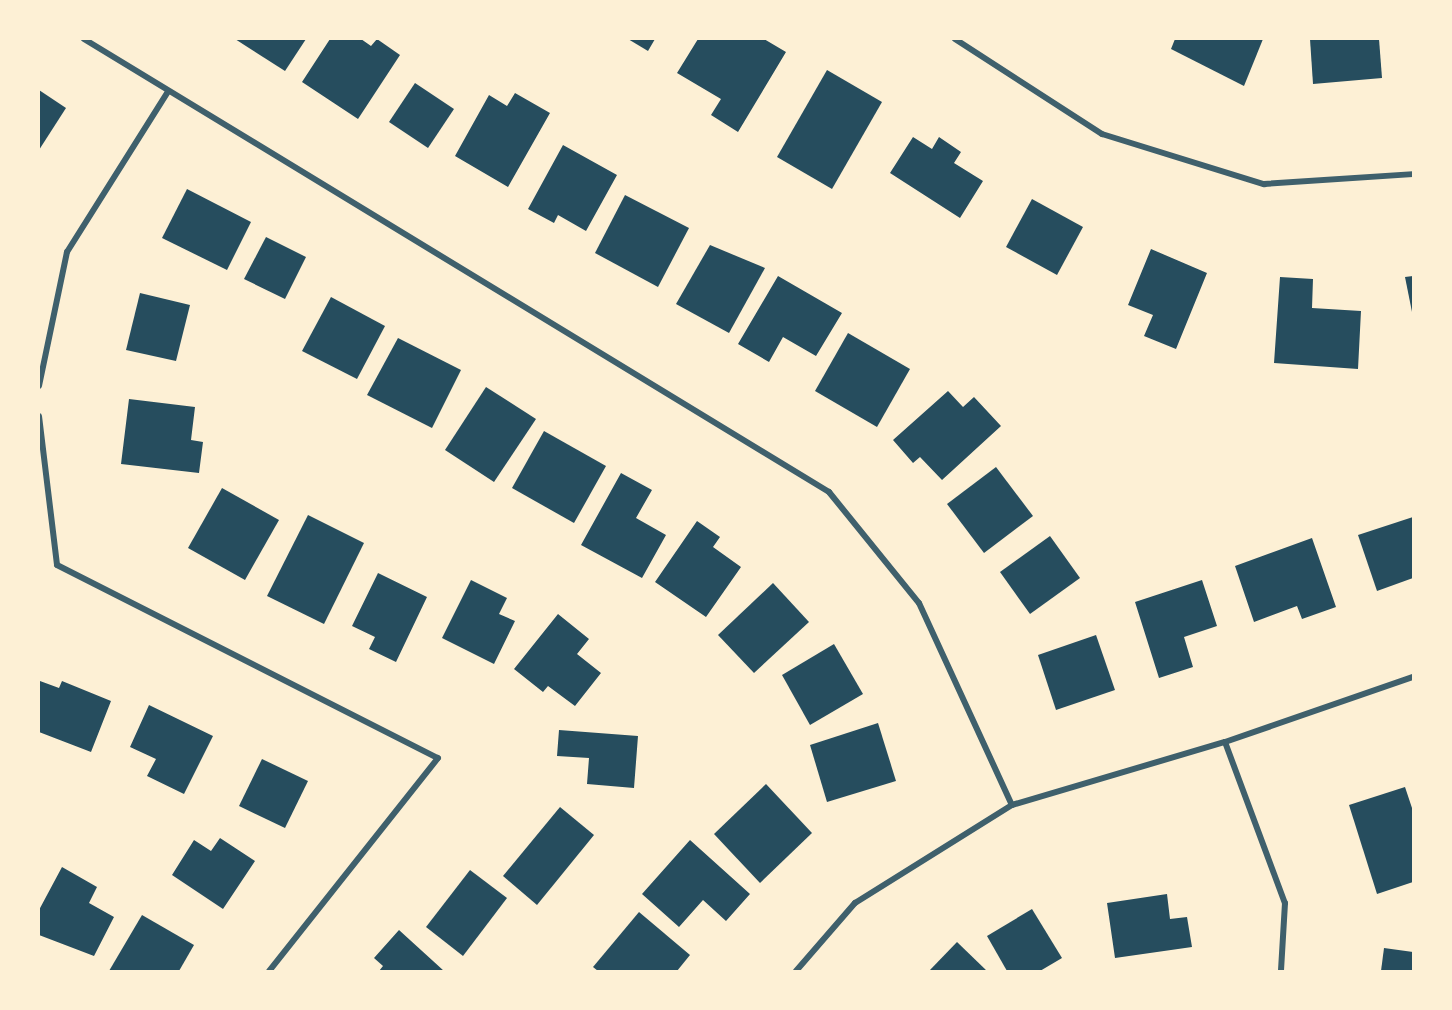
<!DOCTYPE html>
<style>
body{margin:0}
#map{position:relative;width:1452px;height:1010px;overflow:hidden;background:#fdf0d5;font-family:"DM Sans",sans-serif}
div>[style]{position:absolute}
.building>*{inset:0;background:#264d5e}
.minor>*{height:6px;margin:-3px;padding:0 3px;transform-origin:3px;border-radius:3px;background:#3f606c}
span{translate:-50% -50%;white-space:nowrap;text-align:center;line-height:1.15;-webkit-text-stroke:4.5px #fdf0d5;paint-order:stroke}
.frame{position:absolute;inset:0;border:40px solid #fdf0d5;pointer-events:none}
</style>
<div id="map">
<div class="building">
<i style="clip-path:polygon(235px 39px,306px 39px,285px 71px)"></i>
<i style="clip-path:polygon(330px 39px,361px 39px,371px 46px,377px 39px,400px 55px,358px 119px,302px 82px)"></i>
<i style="clip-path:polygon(628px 39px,655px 39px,648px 51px)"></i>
<i style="clip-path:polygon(698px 39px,764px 39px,786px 52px,738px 132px,711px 115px,721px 99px,677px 73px)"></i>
<i style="clip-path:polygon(1175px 39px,1263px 39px,1244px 86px,1171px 49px)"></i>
<i style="clip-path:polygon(1310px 39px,1379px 39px,1382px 78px,1313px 84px)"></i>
<i style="clip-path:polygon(827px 70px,882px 102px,832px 189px,777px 157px)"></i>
<i style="clip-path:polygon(415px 83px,454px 109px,428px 148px,389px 122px)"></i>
<i style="clip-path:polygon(39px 90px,66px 108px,39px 150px)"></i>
<i style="clip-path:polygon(515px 93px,550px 113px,508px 187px,455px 156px,489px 95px,507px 106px)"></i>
<i style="clip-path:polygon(913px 137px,932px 149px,939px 137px,961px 152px,954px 163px,983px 181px,960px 218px,890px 173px)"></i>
<i style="clip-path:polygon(563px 145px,617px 175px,586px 231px,558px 215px,554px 223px,528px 209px)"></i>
<i style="clip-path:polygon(187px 189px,251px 222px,227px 270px,162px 238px)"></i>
<i style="clip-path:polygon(625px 195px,689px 228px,658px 287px,595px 253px)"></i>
<i style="clip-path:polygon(1032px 199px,1083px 227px,1057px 275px,1006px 247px)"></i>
<i style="clip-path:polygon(266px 237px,306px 257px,285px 299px,244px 279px)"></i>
<i style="clip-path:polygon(710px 245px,765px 268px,729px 333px,676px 304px)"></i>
<i style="clip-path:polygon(1151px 249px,1207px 273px,1176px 349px,1144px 336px,1153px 315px,1128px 305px)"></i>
<i style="clip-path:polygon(778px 276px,842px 313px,816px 356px,783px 337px,769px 362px,738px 344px)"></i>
<i style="clip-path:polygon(1413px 276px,1413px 312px,1412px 312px,1405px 277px)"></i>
<i style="clip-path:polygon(1280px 277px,1313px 279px,1312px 308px,1361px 311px,1358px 369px,1274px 363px)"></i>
<i style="clip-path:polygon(140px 293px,190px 305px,176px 361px,126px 350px)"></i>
<i style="clip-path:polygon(331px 297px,385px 326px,357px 379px,302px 351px)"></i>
<i style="clip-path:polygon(848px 333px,910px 369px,877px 427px,815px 391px)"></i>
<i style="clip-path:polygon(398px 338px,461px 370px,432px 428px,367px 395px)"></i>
<i style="clip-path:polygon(486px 387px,536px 419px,494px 482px,445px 450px)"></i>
<i style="clip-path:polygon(948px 391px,963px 407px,974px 397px,1001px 426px,942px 480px,920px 457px,913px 463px,893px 440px)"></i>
<i style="clip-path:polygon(129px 399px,195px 407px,191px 440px,203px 442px,199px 473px,121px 464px)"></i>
<i style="clip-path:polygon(544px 431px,606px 466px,574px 523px,512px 488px)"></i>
<i style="clip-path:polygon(996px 467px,1033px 516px,984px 553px,947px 504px)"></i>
<i style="clip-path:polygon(621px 473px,652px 490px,636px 518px,666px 535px,642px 578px,581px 545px)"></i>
<i style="clip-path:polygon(222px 488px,279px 520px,245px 580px,188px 548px)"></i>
<i style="clip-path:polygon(308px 515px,364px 543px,324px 624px,267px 596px)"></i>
<i style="clip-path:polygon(1413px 517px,1413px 578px,1377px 591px,1358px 535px)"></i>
<i style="clip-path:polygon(697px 521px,720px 537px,713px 547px,741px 567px,706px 617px,655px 582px)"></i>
<i style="clip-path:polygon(1050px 536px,1080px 578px,1030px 614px,1000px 572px)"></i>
<i style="clip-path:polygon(1312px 538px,1336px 607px,1302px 619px,1297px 606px,1254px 622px,1235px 566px)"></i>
<i style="clip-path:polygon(378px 573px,427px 597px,396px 662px,369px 649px,375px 637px,352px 626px)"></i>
<i style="clip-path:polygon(471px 580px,507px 598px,499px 614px,515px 621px,494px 664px,442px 638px)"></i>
<i style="clip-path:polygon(1202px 580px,1217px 626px,1184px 637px,1193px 667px,1159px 678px,1135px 602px)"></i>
<i style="clip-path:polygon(773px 583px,809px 622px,754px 673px,718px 635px)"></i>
<i style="clip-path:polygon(558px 614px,589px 639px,577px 654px,601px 673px,575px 706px,548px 686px,543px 692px,514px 669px)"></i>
<i style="clip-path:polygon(1096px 635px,1115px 690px,1056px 710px,1038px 655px)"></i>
<i style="clip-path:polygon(834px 644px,863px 694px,810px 725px,782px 675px)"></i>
<i style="clip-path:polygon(40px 681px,59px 688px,62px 681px,111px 701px,91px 752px,39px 732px)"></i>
<i style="clip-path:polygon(149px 705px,213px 736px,184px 794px,147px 776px,156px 759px,130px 747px)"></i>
<i style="clip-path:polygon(878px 723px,896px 781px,827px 802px,810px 745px)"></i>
<i style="clip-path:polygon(559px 730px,638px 736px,634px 788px,587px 784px,589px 758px,557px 756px)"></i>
<i style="clip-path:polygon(262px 759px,308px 781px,285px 828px,239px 806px)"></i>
<i style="clip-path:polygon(766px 784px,812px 833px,760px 883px,714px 834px)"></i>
<i style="clip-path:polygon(1405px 787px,1413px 811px,1413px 882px,1377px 894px,1349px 805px)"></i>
<i style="clip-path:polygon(560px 807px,594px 835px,537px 905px,503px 876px)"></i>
<i style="clip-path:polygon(220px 838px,255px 861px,223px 909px,172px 875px,194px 840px,211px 851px)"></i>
<i style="clip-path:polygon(690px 840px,750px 894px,726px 921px,703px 900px,679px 927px,642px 894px)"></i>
<i style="clip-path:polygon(62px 867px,97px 887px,89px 903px,114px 917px,94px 956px,39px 935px,39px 910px)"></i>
<i style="clip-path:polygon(470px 870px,507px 898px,463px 956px,426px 927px)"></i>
<i style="clip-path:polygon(1167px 894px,1170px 919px,1187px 917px,1192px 947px,1115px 958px,1107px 903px)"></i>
<i style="clip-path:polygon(1032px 909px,1062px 958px,1040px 971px,1007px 971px,987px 936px)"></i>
<i style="clip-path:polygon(639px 912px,690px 955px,677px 971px,598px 971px,593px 967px)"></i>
<i style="clip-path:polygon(142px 915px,194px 945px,179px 971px,109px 971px)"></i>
<i style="clip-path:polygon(399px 930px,444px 971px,379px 971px,383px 966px,374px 958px)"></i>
<i style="clip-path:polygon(957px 942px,987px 971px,929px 971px)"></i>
<i style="clip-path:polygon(1384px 948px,1413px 952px,1413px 971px,1381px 971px)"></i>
</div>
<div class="minor">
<i style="left:84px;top:39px;width:872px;rotate:31.3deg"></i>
<i style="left:829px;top:492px;width:143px;rotate:51deg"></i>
<i style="left:919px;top:603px;width:222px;rotate:65.3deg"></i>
<i style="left:955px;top:39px;width:175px;rotate:32.9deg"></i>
<i style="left:1102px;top:134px;width:170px;rotate:17.2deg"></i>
<i style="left:1264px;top:184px;width:149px;rotate:-3.8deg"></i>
<i style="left:39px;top:386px;width:137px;rotate:-78.2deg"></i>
<i style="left:67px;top:252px;width:188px;rotate:-57.8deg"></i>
<i style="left:39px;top:416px;width:150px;rotate:83.1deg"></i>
<i style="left:57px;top:565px;width:427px;rotate:26.9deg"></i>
<i style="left:438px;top:758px;width:272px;rotate:128.4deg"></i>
<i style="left:1225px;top:742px;width:172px;rotate:69.6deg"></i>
<i style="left:1285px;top:903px;width:68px;rotate:93.4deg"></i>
<i style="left:796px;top:971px;width:90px;rotate:-49.1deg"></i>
<i style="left:855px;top:903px;width:185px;rotate:-32deg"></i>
<i style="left:1012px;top:805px;width:222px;rotate:-16.5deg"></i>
<i style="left:1225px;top:742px;width:199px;rotate:-19.1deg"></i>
</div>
<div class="frame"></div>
</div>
